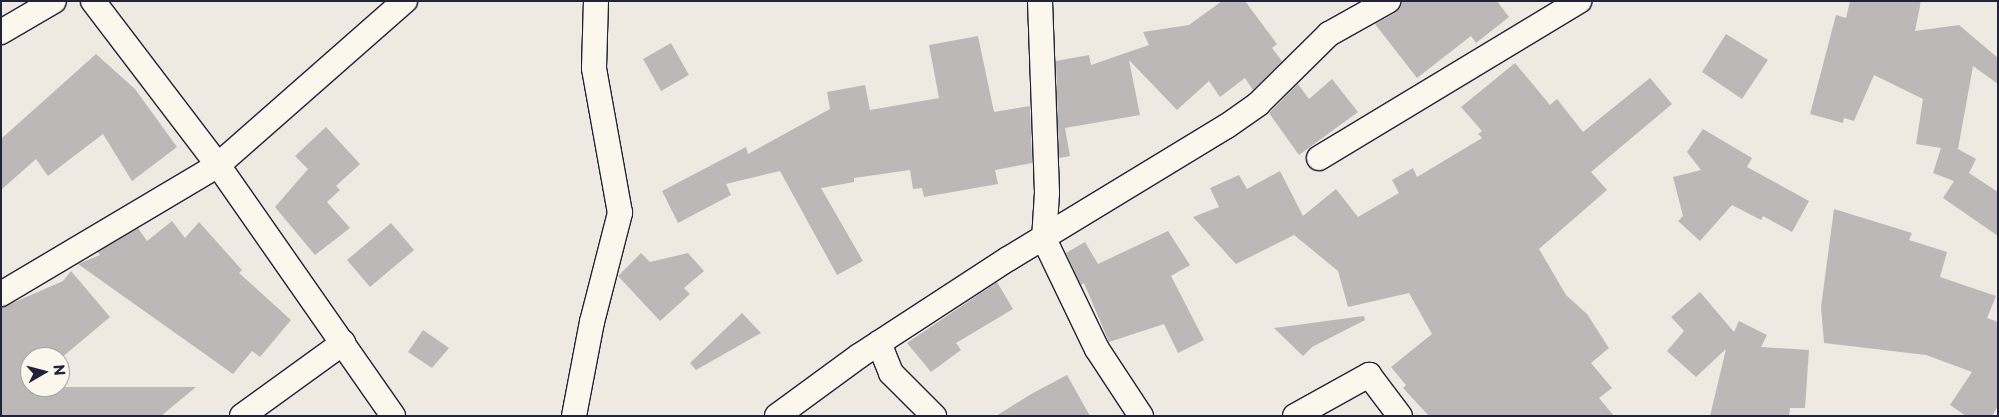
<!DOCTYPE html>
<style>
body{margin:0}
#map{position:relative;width:1999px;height:417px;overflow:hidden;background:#eeeae2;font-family:"Playpen Sans",sans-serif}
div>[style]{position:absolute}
.building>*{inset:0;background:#bcb8b8}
.roads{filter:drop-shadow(1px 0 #22223b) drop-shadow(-1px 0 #22223b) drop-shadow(0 1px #22223b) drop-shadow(0 -1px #22223b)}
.street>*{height:24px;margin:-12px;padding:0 12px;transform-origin:12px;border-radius:12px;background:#fbf7ec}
span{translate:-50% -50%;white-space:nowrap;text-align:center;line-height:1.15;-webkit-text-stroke:4px #fbf7ec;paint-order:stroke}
.frame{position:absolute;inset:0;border:2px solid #22223b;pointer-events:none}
.north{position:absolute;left:20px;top:347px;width:50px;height:50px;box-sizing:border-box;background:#fbf7ec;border:1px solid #a4a2a5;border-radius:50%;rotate:82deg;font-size:14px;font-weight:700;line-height:20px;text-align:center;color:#22223b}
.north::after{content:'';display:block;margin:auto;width:18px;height:22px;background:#22223b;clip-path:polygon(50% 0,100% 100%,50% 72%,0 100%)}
</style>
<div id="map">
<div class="building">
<i style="clip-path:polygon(1222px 1px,1245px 1px,1277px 44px,1272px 48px,1282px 61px,1253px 90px,1245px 78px,1220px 97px,1209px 81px,1177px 110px,1129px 60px,1140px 115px,1065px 128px,1070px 156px,1059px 158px,1056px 61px,1089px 55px,1091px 65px,1149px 45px,1143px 32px,1189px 25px)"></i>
<i style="clip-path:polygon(1402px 1px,1497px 1px,1509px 17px,1476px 43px,1471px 36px,1417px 78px,1375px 24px,1395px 13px)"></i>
<i style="clip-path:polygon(1850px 1px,1921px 1px,1915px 31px,1959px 25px,1998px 58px,1998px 84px,1973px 66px,1958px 149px,1976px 159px,1969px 173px,1998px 192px,1998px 236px,1943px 198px,1954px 181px,1933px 173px,1941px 148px,1916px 144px,1923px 99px,1874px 75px,1854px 121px,1844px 118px,1843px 123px,1810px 114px,1836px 15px,1846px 18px)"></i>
<i style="clip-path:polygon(1726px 34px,1768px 60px,1742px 99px,1702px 72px)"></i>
<i style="clip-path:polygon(978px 36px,994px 112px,1030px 106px,1032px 163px,995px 170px,998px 184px,924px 197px,922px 188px,913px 189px,910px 170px,854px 178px,854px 182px,821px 188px,863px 261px,837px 275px,780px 171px,726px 184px,731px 195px,678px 223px,662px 191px,746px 147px,748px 154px,830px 109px,827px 92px,865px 85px,870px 110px,939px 98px,929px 45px)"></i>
<i style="clip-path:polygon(671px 43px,689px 75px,661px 91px,643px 59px)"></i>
<i style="clip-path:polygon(96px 54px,135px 89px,177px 147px,132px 181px,103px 134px,48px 176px,36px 159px,1px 190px,1px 139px)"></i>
<i style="clip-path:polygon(1515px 63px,1550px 105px,1557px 99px,1583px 132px,1650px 78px,1672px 104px,1591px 172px,1607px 190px,1539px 249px,1566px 295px,1587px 314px,1609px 348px,1591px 363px,1612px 388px,1599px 398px,1614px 416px,1429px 416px,1403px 388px,1406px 385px,1391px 367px,1432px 334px,1409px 293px,1348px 307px,1338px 271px,1294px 235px,1236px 264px,1193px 217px,1219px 207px,1210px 188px,1239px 175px,1247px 189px,1280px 171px,1303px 216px,1336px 189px,1358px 217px,1399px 193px,1392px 180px,1413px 168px,1417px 177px,1482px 138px,1478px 134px,1482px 131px,1461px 107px)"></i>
<i style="clip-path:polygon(1332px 79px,1358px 112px,1299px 155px,1269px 113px,1298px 84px,1309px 99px)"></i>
<i style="clip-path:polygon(326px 127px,360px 164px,336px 186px,340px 190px,327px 202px,350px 228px,315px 255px,275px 207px,308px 169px,295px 156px)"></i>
<i style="clip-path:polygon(1703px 129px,1752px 158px,1747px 167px,1809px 201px,1792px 232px,1763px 216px,1761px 220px,1732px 205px,1700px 241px,1678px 221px,1683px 216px,1673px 177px,1701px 170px,1687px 152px)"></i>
<i style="clip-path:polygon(1834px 209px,1912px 233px,1909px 240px,1947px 252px,1940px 277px,1996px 296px,1987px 318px,1998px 322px,1998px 406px,1992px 416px,1966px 416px,1950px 405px,1972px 372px,1926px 355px,1824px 343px,1821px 307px)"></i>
<i style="clip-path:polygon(172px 221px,185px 238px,199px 222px,242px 270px,239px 273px,291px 320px,260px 357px,252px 351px,233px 374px,78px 264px,100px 255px,98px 252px,138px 228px,147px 241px)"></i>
<i style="clip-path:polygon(391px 223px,414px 250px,370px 287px,347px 260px)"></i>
<i style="clip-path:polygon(1168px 231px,1190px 265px,1171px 276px,1204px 340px,1178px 353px,1164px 324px,1109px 342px,1084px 283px,1081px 285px,1066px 253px,1085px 242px,1098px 264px)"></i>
<i style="clip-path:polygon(641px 253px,650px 262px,688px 253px,704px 271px,684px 288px,690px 294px,660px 321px,618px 276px)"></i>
<i style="clip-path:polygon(71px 271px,110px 317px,60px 359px,30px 357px,27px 387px,196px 387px,161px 416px,1px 416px,1px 308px,63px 281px)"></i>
<i style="clip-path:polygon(997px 282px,1013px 309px,956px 343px,961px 350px,931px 372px,907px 343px)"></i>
<i style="clip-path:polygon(1700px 292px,1734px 332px,1739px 321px,1767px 335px,1761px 347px,1809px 350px,1805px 408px,1790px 408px,1789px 416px,1710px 416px,1726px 349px,1696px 377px,1667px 351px,1684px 331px,1671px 317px)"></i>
<i style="clip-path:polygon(742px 313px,761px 333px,696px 370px,690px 363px)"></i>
<i style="clip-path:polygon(1364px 316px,1365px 320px,1312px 347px,1303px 356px,1274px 328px)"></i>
<i style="clip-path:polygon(423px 330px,449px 348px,432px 368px,408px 352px)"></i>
<i style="clip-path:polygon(1067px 375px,1090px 416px,996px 416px,1033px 393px)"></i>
</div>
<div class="roads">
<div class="street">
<i style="left:93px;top:1px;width:206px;rotate:52.7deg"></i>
<i style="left:218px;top:165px;width:306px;rotate:55.1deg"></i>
<i style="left:1040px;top:1px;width:192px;rotate:87.9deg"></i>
<i style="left:1047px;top:193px;width:46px;rotate:93.7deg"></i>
<i style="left:1044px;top:239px;width:122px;rotate:64.3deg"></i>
<i style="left:1097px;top:349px;width:80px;rotate:56.7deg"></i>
<i style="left:1px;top:32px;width:61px;rotate:-30.3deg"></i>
<i style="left:1319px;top:158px;width:304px;rotate:-31.1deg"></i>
<i style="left:1px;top:294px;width:252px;rotate:-30.7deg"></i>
<i style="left:218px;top:165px;width:249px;rotate:-41.3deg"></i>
<i style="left:879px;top:343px;width:32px;rotate:68deg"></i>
<i style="left:891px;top:373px;width:61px;rotate:45deg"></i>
<i style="left:242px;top:416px;width:125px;rotate:-35.9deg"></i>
<i style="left:574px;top:416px;width:96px;rotate:-79.2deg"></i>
<i style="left:592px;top:322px;width:113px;rotate:-75.6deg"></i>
<i style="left:620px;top:213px;width:147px;rotate:-100.2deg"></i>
<i style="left:594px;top:68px;width:67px;rotate:-88.3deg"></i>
<i style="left:777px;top:416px;width:102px;rotate:-36.2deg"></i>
<i style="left:859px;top:356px;width:178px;rotate:-33.1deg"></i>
<i style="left:1008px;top:259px;width:256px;rotate:-31.3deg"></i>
<i style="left:1227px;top:126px;width:38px;rotate:-35deg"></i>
<i style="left:1258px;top:104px;width:100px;rotate:-44.6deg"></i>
<i style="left:1329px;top:34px;width:68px;rotate:-29.2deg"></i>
<i style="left:1295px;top:416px;width:85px;rotate:-29deg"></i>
<i style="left:1369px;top:375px;width:51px;rotate:52.9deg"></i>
</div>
</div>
<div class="frame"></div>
<div class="north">N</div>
</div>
